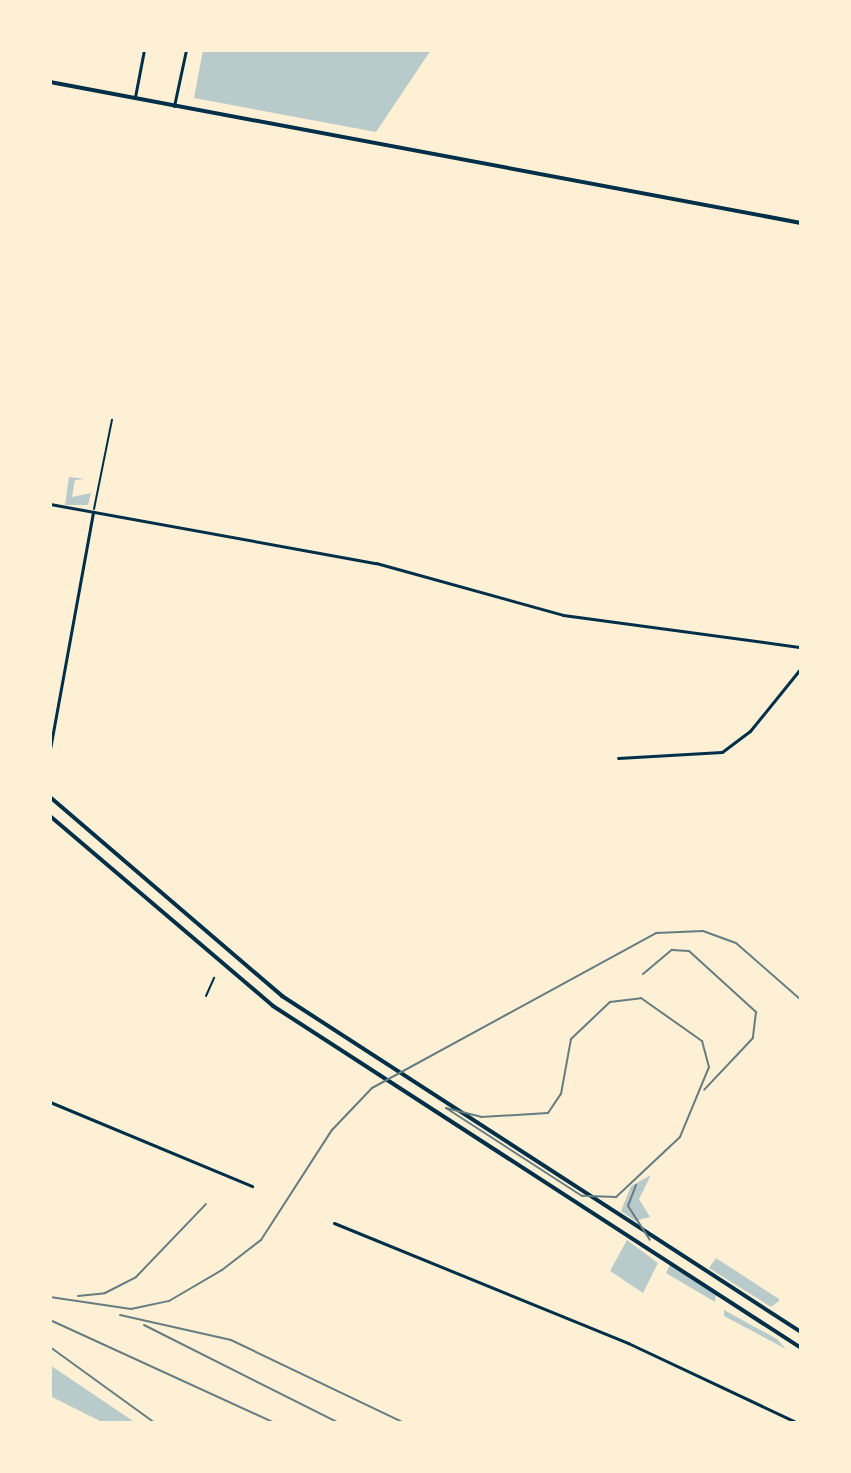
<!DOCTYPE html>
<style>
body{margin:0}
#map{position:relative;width:851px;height:1473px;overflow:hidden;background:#fdf0d5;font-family:"DM Sans",sans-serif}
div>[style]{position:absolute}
.green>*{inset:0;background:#b9caca}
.service>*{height:2px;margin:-1px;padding:0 1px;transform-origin:1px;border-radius:1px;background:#003049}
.pedestrian>*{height:2px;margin:-1px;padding:0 1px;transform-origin:1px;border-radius:1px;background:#003049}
.minor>*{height:3px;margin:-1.5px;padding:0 1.5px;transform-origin:1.5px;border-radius:1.5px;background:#003049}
.secondary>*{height:4px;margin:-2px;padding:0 2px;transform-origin:2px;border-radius:2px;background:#003049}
.tram>*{height:2px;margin:-1px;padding:0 1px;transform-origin:1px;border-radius:1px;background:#657d81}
.rail>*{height:2px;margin:-1px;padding:0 1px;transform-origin:1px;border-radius:1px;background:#657d81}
span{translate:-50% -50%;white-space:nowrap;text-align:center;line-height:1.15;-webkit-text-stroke:8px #fdf0d5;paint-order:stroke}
.frame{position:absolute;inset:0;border:52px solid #fdf0d5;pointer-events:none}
</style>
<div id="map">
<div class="green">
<i style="clip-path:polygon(203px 50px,431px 50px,376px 132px,194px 98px)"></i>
<i style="clip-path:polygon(69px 477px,85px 479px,75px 480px,72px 497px,91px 493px,88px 505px,65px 505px)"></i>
<i style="clip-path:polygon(651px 1175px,639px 1199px,650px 1217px,635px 1221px,621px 1211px,631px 1186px)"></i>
<i style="clip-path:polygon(627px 1240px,658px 1263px,643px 1293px,610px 1271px)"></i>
<i style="clip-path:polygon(716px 1258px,779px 1299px,779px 1301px,771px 1307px,709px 1268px)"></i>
<i style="clip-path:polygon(670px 1265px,716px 1295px,715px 1302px,666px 1273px)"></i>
<i style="clip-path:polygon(724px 1310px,777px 1339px,786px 1349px,724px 1316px)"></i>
<i style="clip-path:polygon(50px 1365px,136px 1423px,104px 1423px,50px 1396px)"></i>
</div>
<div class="service">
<i style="left:94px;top:509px;width:91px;rotate:-78.6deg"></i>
</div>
<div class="pedestrian">
<i style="left:206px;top:996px;width:20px;rotate:-66deg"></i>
</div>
<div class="minor">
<i style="left:135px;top:97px;width:48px;rotate:-79.2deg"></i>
<i style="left:174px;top:106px;width:57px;rotate:-77.9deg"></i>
<i style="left:50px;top:504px;width:331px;rotate:10.3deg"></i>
<i style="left:376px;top:563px;width:194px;rotate:15.5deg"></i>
<i style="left:563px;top:615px;width:240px;rotate:7.7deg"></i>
<i style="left:50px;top:749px;width:240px;rotate:-79.7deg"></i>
<i style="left:618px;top:758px;width:104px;rotate:-3.3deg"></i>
<i style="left:722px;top:752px;width:35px;rotate:-37deg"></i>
<i style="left:750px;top:731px;width:81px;rotate:-51deg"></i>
<i style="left:50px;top:1102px;width:219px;rotate:22.6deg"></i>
<i style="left:334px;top:1223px;width:318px;rotate:22.2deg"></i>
<i style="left:628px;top:1343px;width:188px;rotate:25.2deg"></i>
</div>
<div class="secondary">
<i style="left:50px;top:82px;width:764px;rotate:10.63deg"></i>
<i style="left:50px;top:797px;width:306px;rotate:40.6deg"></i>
<i style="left:282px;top:996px;width:618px;rotate:32.92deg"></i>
<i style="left:50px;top:816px;width:293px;rotate:40.4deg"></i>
<i style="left:273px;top:1006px;width:629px;rotate:32.93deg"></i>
</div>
<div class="tram">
<i style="left:643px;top:974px;width:38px;rotate:-40deg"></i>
<i style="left:672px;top:950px;width:17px;rotate:3deg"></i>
<i style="left:689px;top:951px;width:91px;rotate:42.3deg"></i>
<i style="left:756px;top:1012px;width:26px;rotate:97deg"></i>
<i style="left:753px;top:1038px;width:71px;rotate:133.3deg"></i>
<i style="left:641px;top:998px;width:75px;rotate:35.2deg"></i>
<i style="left:702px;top:1041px;width:27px;rotate:75deg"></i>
<i style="left:709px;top:1067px;width:76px;rotate:112.5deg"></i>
<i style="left:680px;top:1137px;width:88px;rotate:136.8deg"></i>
<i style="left:616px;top:1197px;width:34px;rotate:-178deg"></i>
<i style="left:582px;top:1196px;width:162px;rotate:-147.1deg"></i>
<i style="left:446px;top:1108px;width:36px;rotate:14deg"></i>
<i style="left:481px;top:1117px;width:67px;rotate:-3.4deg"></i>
<i style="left:548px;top:1113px;width:23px;rotate:-56deg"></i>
<i style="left:561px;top:1094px;width:56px;rotate:-79.7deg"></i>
<i style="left:571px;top:1039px;width:54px;rotate:-43.5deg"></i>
<i style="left:610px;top:1002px;width:31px;rotate:-7deg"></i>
<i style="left:636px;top:1185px;width:22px;rotate:111deg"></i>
<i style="left:628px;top:1206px;width:40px;rotate:57.1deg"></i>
</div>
<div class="rail">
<i style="left:78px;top:1296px;width:27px;rotate:-6deg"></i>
<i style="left:105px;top:1293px;width:35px;rotate:-27deg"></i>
<i style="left:136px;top:1277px;width:101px;rotate:-46.2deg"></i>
<i style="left:50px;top:1297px;width:82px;rotate:8.4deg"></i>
<i style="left:131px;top:1309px;width:39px;rotate:-12deg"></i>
<i style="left:169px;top:1301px;width:61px;rotate:-30.3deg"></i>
<i style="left:222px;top:1270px;width:49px;rotate:-37.6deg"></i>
<i style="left:261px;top:1240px;width:131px;rotate:-57.2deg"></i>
<i style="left:332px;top:1130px;width:58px;rotate:-46.4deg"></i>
<i style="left:372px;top:1088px;width:324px;rotate:-28.6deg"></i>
<i style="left:656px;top:933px;width:47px;rotate:-2.4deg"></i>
<i style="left:703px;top:931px;width:35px;rotate:20deg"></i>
<i style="left:736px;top:943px;width:85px;rotate:41.2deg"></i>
<i style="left:120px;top:1315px;width:114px;rotate:12.7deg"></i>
<i style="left:231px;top:1340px;width:192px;rotate:25.6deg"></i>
<i style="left:50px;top:1320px;width:247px;rotate:24.6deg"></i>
<i style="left:144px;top:1325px;width:218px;rotate:26.7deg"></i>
<i style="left:50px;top:1347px;width:130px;rotate:35.9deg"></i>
</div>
<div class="frame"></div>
</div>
